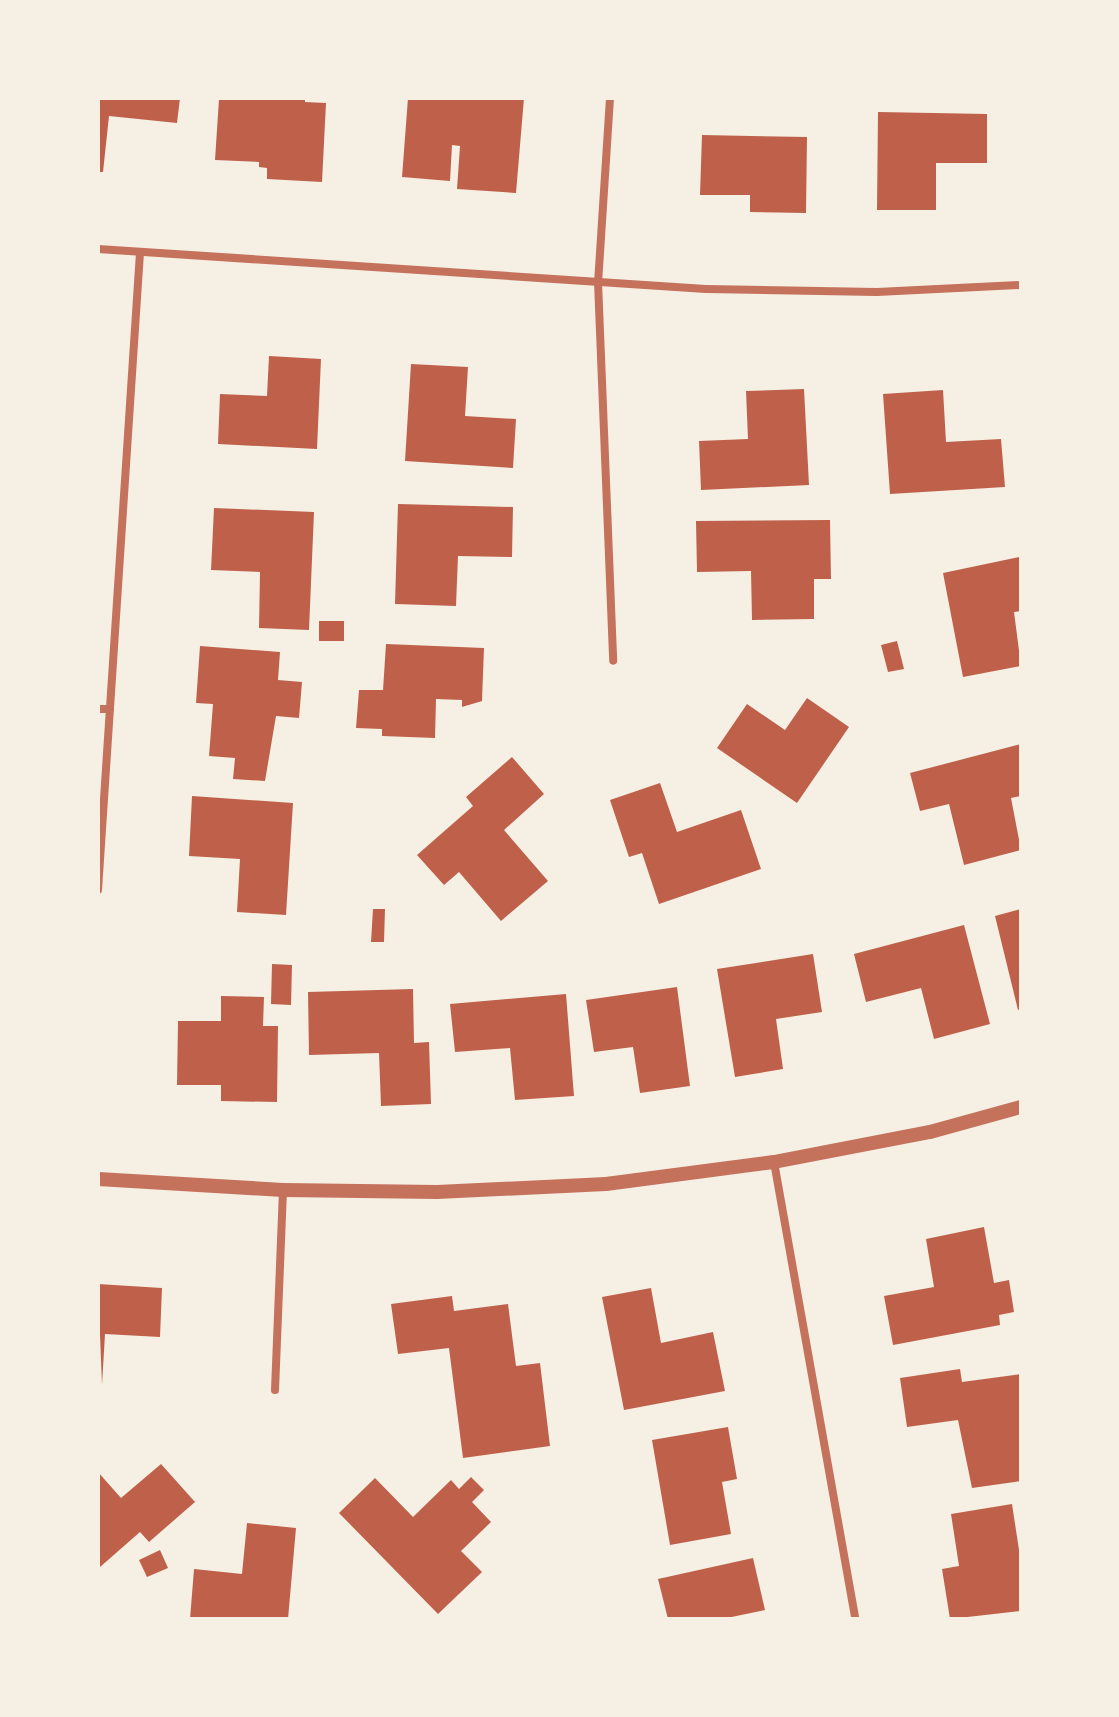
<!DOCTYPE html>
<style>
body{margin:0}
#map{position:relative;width:1119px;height:1717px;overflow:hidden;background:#f6efe4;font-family:Karla,sans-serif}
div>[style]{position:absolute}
.building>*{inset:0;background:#bf614a}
.minor>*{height:8px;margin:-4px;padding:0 4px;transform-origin:4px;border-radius:4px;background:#c5725c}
.tertiary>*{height:14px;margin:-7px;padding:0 7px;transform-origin:7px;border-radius:7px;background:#c5725c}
span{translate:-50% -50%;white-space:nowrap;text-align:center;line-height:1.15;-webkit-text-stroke:6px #f6efe4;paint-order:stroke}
.frame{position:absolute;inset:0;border:100px solid #f6efe4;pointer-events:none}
</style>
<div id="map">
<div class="building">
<i style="clip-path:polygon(98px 98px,180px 98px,177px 123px,109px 116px,103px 172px,98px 172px)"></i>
<i style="clip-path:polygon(305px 98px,305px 102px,326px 103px,322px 182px,267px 179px,267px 168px,259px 167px,259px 162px,215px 160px,219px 99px)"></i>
<i style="clip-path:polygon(408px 98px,524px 98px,516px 193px,457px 189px,460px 146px,452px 145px,450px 181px,402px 177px)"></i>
<i style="clip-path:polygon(878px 112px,987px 114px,987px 163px,936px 163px,936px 210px,877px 210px)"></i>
<i style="clip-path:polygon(702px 135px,807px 137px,806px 213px,750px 212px,750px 195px,700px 195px)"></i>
<i style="clip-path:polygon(269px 356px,321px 359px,317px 449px,218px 444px,220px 394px,267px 396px)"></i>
<i style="clip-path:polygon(411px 364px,468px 367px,465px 416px,516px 419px,513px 468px,405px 461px)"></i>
<i style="clip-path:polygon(804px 389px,809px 485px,701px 490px,699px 441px,748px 439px,746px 391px)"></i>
<i style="clip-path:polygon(943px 390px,946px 442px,1001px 439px,1005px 487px,890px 494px,883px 394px)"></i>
<i style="clip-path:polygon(398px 504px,513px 507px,512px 557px,458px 556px,456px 606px,395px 604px)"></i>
<i style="clip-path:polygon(214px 508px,314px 512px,309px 630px,259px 628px,260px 572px,211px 570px)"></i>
<i style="clip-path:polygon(830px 520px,831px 579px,814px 579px,814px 619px,752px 620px,751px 571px,697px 572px,696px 521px)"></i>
<i style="clip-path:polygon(1019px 557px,1021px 611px,1014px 612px,1021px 666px,963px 677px,943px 573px)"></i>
<i style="clip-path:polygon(319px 621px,344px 621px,344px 641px,319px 641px)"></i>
<i style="clip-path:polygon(897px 641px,904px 669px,888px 672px,881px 645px)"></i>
<i style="clip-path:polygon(386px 644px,484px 648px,482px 701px,462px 707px,462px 700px,436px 699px,435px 738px,382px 736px,382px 729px,356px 728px,359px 690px,383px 690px)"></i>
<i style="clip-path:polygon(200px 646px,280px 652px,278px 680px,302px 682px,299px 718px,276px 716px,265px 781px,233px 779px,235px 758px,209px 756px,213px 704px,196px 703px)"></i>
<i style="clip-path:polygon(807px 698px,849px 727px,797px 803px,717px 748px,747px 704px,785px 730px)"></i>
<i style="clip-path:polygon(1021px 744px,1021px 796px,1011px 798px,1021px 850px,964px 865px,949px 804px,920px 811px,910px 773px)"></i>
<i style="clip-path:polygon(512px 757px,544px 794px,504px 830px,548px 881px,501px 921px,459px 872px,444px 885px,417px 855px,473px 806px,466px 797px)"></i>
<i style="clip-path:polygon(660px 783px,677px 832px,741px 810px,761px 869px,659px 904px,642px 853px,629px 857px,610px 800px)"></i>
<i style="clip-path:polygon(192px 796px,293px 803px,286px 915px,237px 912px,240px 859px,189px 856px)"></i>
<i style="clip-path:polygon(373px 909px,385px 909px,384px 942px,371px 942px)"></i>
<i style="clip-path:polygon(1021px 909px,1021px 1009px,1018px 1010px,995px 916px)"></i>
<i style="clip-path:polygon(964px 925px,990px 1024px,934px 1039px,921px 988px,866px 1002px,854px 954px)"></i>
<i style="clip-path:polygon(813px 954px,822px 1012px,776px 1019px,783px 1069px,735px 1077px,717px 969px)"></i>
<i style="clip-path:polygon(272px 964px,292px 965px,291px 1005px,271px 1004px)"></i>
<i style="clip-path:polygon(677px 987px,690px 1086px,640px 1093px,633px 1047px,594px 1052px,586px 1000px)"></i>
<i style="clip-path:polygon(413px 989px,414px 1043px,429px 1042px,431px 1104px,381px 1106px,379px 1053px,309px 1055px,308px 992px)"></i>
<i style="clip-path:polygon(566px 994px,574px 1096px,515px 1100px,510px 1048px,455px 1052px,450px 1004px)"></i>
<i style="clip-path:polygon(221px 996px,264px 997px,263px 1026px,278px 1026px,277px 1102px,221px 1101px,221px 1085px,177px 1085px,178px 1021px,221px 1021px)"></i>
<i style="clip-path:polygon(984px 1227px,994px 1283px,1009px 1280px,1014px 1312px,999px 1315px,1000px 1325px,893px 1345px,884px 1296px,934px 1287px,926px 1239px)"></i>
<i style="clip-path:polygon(98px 1284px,162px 1288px,160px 1337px,105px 1334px,102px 1385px)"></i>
<i style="clip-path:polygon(651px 1288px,661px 1343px,713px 1332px,725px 1391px,624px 1410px,602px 1297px)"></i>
<i style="clip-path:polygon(452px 1296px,454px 1311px,508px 1304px,516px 1366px,540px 1363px,550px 1446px,463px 1458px,449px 1348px,398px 1354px,391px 1304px)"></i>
<i style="clip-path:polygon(960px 1369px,962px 1382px,1021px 1374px,1021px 1481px,972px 1488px,958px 1420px,907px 1427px,900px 1378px)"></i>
<i style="clip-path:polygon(728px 1427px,737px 1479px,722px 1482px,731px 1534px,670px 1545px,652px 1440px)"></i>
<i style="clip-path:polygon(161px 1464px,195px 1502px,149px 1542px,140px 1532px,100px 1567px,98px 1472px,121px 1498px)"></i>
<i style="clip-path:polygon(471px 1477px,484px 1490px,472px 1502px,491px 1522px,461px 1551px,482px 1572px,438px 1614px,339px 1513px,375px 1478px,413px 1517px,451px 1480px,459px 1489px)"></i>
<i style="clip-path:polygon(1012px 1504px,1021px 1563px,1021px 1611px,950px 1619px,942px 1569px,959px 1566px,951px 1514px)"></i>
<i style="clip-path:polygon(247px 1523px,296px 1528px,288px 1619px,190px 1619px,194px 1569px,242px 1574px)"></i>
<i style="clip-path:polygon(160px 1550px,168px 1568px,147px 1577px,139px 1560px)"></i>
<i style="clip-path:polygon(753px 1558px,765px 1610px,722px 1619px,668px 1619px,658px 1579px)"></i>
</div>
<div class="minor">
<i style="left:610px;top:98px;width:184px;rotate:93.7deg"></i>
<i style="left:598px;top:282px;width:379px;rotate:87.7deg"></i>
<i style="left:98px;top:249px;width:609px;rotate:3.76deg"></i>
<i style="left:706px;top:289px;width:171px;rotate:1deg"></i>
<i style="left:877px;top:292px;width:144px;rotate:-2.8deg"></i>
<i style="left:98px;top:709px;width:12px"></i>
<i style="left:98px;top:890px;width:639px;rotate:-86.23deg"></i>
<i style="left:774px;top:1162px;width:464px;rotate:79.9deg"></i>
<i style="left:275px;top:1390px;width:200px;rotate:-87.7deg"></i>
</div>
<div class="tertiary">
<i style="left:98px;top:1179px;width:185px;rotate:3.4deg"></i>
<i style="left:283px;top:1190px;width:154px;rotate:0.7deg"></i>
<i style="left:437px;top:1192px;width:169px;rotate:-2.7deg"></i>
<i style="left:606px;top:1184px;width:169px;rotate:-7.5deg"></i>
<i style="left:774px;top:1162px;width:159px;rotate:-10.9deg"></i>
<i style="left:930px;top:1132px;width:94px;rotate:-15.4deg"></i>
</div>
<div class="frame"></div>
</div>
